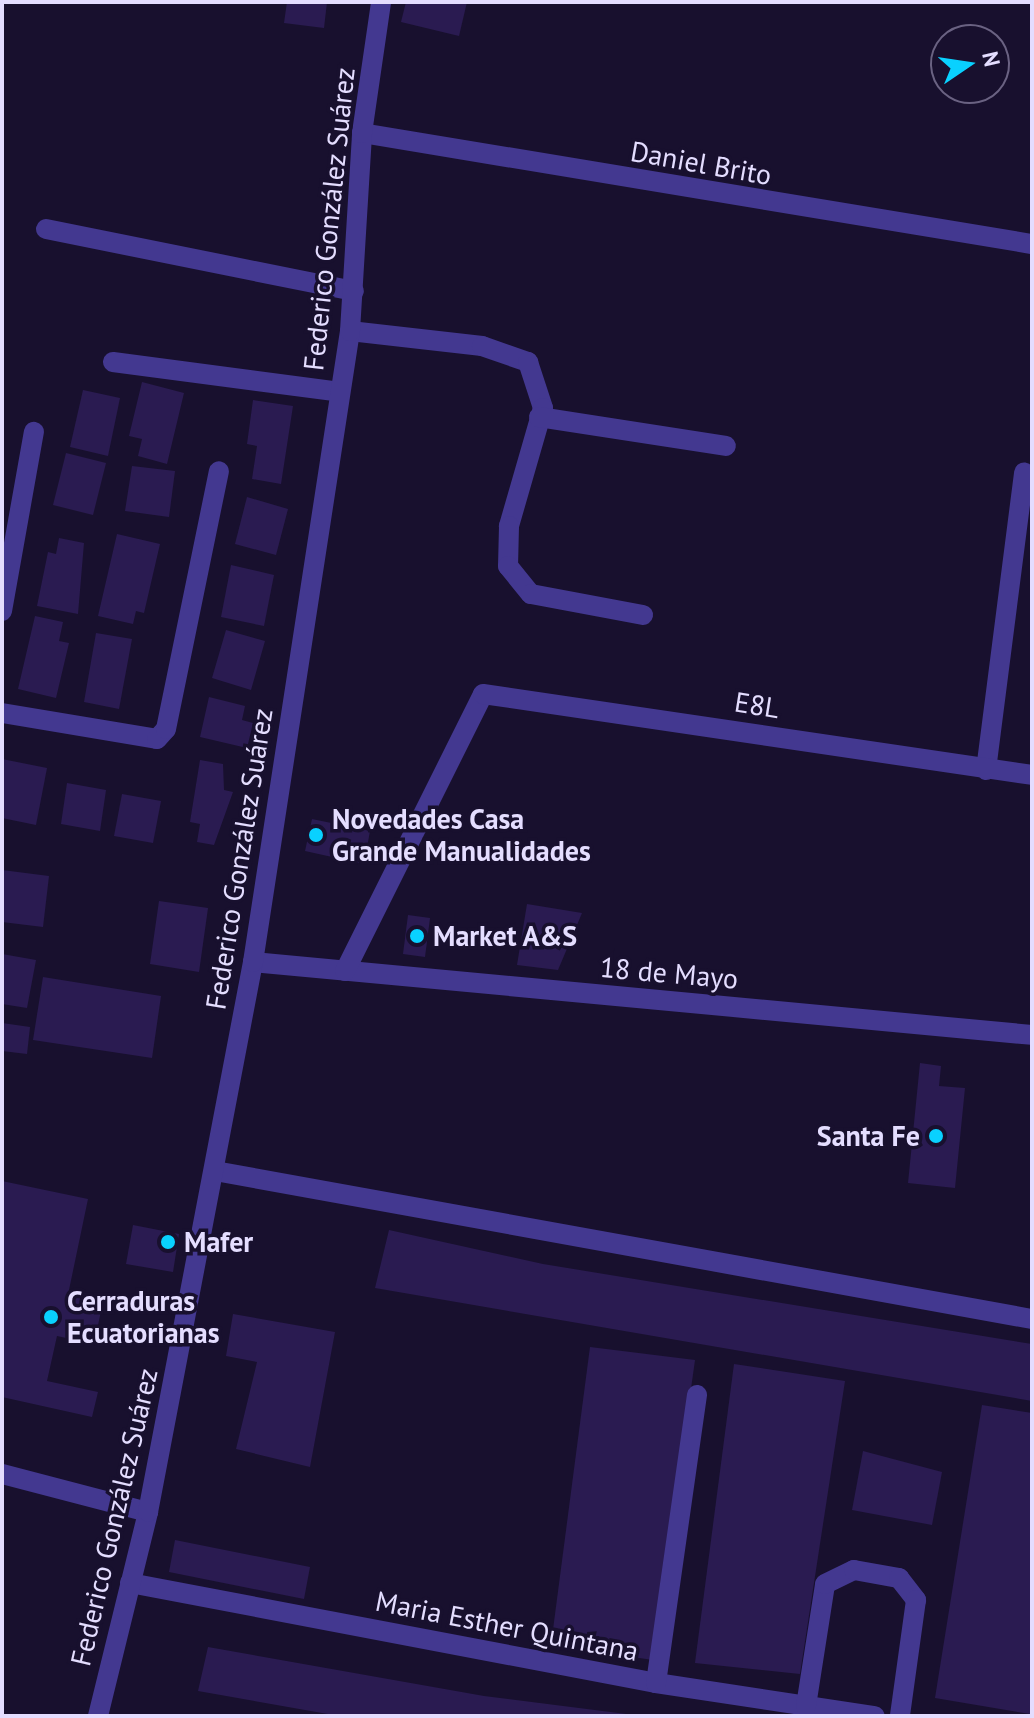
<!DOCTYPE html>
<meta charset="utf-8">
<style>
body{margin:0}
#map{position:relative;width:1034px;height:1718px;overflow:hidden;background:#18102e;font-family:"PT Sans",sans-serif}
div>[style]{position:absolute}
.building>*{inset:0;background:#2a1b51}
.minor>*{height:20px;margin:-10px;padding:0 10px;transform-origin:10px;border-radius:10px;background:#433890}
.dots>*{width:22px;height:22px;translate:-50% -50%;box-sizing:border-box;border:4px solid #18102e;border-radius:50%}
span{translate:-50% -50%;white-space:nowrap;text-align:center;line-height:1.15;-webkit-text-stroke:7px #18102e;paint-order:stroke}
.street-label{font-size:28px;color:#e4ddff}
.poi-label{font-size:28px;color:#e4ddff;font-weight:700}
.left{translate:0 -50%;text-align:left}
.right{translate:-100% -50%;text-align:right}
.frame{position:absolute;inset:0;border:4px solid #e4ddff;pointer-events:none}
.north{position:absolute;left:930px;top:24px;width:80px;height:80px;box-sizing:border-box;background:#18102e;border:2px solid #6a6282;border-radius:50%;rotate:77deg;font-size:22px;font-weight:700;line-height:32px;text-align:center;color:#e4ddff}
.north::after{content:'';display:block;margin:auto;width:28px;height:36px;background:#09d1ff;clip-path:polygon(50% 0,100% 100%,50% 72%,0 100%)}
</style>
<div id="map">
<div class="building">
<i style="clip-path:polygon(287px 2px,327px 2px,324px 28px,284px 23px)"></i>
<i style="clip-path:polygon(406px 2px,467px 2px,459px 36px,401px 22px)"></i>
<i style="clip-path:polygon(142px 382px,184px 393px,167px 464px,138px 456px,142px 439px,129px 436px)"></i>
<i style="clip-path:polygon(83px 390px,120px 398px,108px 456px,70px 447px)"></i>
<i style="clip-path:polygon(253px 400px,293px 406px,281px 484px,252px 479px,257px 446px,247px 444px)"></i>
<i style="clip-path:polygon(66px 453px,106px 463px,93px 515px,53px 505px)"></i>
<i style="clip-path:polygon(132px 466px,175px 471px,169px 517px,125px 511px)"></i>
<i style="clip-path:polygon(247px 497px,288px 509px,276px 555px,235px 544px)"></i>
<i style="clip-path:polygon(117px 534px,160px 544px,144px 613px,136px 611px,133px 624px,98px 616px)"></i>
<i style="clip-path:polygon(59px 538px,84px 543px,78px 614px,37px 606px,48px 552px,56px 554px)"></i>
<i style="clip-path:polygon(231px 565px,274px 575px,264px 626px,221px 617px)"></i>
<i style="clip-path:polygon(35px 616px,63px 622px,59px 641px,69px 643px,56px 698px,18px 689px)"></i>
<i style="clip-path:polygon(226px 630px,265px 641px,251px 690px,212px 678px)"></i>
<i style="clip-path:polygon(96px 633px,132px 639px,119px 709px,84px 702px)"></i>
<i style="clip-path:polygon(209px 697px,245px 706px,242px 720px,253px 723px,247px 748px,200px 737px)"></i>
<i style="clip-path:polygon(2px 759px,47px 768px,36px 825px,2px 818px)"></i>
<i style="clip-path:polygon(200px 760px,223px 764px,224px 790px,233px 792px,214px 845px,197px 842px,200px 824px,190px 822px)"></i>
<i style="clip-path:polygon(67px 783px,106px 790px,100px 831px,61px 824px)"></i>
<i style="clip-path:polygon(122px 794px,161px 801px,153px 843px,114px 836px)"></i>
<i style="clip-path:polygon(312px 819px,370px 831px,364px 864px,305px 851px)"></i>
<i style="clip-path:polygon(2px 870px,49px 876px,43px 927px,2px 922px)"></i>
<i style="clip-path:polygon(159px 901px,208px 908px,199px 972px,150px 964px)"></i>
<i style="clip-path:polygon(527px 904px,582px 913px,558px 970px,517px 965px)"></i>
<i style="clip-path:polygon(408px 915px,430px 918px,425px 957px,403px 954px)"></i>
<i style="clip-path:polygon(2px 954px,36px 960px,27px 1008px,2px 1004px)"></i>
<i style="clip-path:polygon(43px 977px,161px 996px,152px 1058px,33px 1040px)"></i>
<i style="clip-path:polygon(2px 1023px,30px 1027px,27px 1054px,2px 1051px)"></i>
<i style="clip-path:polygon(920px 1063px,941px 1066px,939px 1086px,965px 1088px,955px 1188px,908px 1183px)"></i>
<i style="clip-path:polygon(2px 1181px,88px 1199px,69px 1290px,104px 1297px,94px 1344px,57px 1336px,47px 1381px,98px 1392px,92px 1417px,2px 1397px)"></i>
<i style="clip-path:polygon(133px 1225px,179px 1234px,173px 1272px,126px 1264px)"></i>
<i style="clip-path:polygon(389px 1230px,543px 1264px,1032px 1344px,1032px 1401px,375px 1288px)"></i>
<i style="clip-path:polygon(233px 1314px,335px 1332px,310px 1467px,236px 1449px,257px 1362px,226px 1356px)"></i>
<i style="clip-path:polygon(590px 1347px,695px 1360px,653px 1660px,551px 1645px)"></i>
<i style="clip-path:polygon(734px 1364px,845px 1381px,800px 1674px,695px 1663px)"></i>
<i style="clip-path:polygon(982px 1405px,1032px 1413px,1030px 1714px,935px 1698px)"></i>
<i style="clip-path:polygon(863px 1451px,942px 1472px,932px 1525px,852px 1510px)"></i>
<i style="clip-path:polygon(175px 1540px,310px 1567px,304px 1599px,169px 1572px)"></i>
<i style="clip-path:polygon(208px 1647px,484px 1696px,642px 1716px,339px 1716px,198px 1691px)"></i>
</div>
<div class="minor">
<i style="left:362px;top:133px;width:679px;rotate:9.41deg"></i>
<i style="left:46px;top:229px;width:314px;rotate:11.4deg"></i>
<i style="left:350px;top:331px;width:133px;rotate:6.5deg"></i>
<i style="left:482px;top:346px;width:49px;rotate:19.2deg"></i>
<i style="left:528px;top:362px;width:48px;rotate:71.9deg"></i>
<i style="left:543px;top:408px;width:123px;rotate:106.1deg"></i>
<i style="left:509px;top:526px;width:40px;rotate:91.4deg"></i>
<i style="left:508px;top:566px;width:36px;rotate:51deg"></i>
<i style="left:531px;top:594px;width:114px;rotate:10.6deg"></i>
<i style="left:113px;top:362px;width:229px;rotate:7.5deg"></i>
<i style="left:539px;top:417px;width:189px;rotate:8.8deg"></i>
<i style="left:2px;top:611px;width:182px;rotate:-79.9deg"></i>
<i style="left:2px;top:713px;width:157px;rotate:9.5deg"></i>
<i style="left:157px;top:739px;width:13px;rotate:-48deg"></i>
<i style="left:166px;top:729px;width:263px;rotate:-78.4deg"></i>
<i style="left:986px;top:770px;width:300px;rotate:-82.7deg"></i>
<i style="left:253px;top:962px;width:782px;rotate:5.35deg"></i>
<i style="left:345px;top:971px;width:309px;rotate:-63.5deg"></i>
<i style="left:483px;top:694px;width:555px;rotate:8.39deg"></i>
<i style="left:215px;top:1171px;width:830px;rotate:10.27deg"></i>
<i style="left:2px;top:1474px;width:151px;rotate:14.6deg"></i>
<i style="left:130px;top:1583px;width:535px;rotate:10.76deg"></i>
<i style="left:656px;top:1683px;width:221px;rotate:8.6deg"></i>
<i style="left:656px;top:1683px;width:291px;rotate:-81.9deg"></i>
<i style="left:806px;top:1706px;width:123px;rotate:-81.1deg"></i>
<i style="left:825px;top:1584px;width:32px;rotate:-26deg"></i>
<i style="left:854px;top:1570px;width:46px;rotate:10.1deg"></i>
<i style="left:899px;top:1578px;width:28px;rotate:52deg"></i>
<i style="left:916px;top:1600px;width:117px;rotate:97.9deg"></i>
<i style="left:98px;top:1716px;width:210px;rotate:-76.2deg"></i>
<i style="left:148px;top:1512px;width:560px;rotate:-79.19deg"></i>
<i style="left:253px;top:962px;width:638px;rotate:-81.26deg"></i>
<i style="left:350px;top:331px;width:198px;rotate:-86.5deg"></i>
<i style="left:362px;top:133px;width:132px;rotate:-81.7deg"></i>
</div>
<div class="dots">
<i style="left:316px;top:835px;background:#09d1ff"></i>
<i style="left:417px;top:936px;background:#09d1ff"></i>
<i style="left:936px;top:1136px;background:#09d1ff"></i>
<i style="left:168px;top:1242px;background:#09d1ff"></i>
<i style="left:51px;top:1317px;background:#09d1ff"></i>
</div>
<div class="street-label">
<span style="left:701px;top:163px;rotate:10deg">Daniel Brito</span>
<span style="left:329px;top:219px;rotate:-84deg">Federico González Suárez</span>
<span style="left:757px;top:705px;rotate:9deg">E8L</span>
<span style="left:239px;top:859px;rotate:-81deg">Federico González Suárez</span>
<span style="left:669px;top:973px;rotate:5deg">18 de Mayo</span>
<span style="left:114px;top:1517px;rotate:-77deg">Federico González Suárez</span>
<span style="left:507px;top:1626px;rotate:11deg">Maria Esther Quintana</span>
</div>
<div class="poi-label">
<span class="left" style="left:332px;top:835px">Novedades Casa<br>Grande Manualidades</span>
<span class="left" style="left:433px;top:936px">Market A&amp;S</span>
<span class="right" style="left:920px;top:1136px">Santa Fe</span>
<span class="left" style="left:184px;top:1242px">Mafer</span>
<span class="left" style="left:67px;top:1317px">Cerraduras<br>Ecuatorianas</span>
</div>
<div class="frame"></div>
<div class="north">N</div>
</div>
